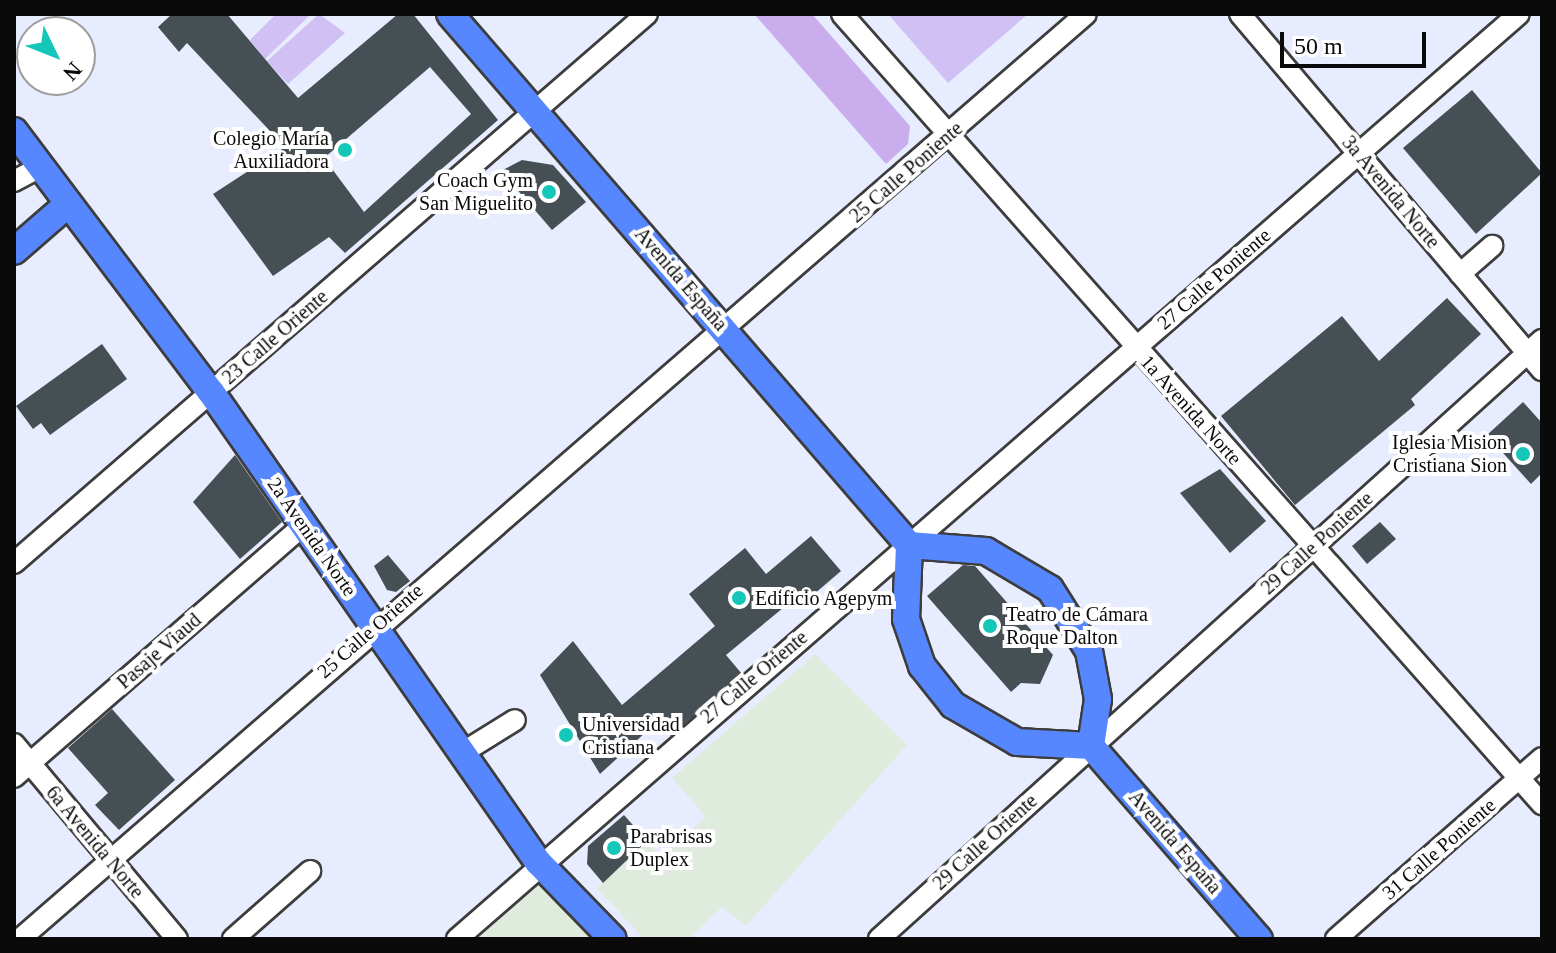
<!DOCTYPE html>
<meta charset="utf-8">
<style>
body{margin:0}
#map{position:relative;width:1556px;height:953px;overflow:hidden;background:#e7edff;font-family:Georgia,serif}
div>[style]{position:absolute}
.industrial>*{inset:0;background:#dfebdd}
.green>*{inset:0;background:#caaded}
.pitch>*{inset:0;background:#d0c0f3}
.building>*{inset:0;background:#464f54}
.roads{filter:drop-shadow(2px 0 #3d3d3d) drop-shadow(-2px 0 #3d3d3d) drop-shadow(0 2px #3d3d3d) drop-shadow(0 -2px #3d3d3d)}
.minor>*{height:20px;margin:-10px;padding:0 10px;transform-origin:10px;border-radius:10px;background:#fff}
.major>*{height:26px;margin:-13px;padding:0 13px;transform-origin:13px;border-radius:13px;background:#5787ff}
.dots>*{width:22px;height:22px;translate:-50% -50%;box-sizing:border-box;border:4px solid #fff;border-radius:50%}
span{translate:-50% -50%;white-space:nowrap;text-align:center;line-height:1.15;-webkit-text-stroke:8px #fff;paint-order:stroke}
.poi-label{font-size:20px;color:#0a0a0a}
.right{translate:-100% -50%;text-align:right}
.left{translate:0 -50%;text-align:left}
.street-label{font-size:20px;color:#0a0a0a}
.frame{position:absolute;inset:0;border:16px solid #0a0a0a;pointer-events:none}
.north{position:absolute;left:16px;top:16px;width:80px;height:80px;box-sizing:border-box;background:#fff;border:2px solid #9d9d9d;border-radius:50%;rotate:133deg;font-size:22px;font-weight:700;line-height:32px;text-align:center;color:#0a0a0a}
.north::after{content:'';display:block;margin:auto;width:28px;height:36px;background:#15c7b8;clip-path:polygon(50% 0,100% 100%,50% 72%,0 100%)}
.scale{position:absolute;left:1280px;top:32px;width:146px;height:36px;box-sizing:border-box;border:4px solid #0a0a0a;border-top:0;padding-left:10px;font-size:24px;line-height:28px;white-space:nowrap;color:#0a0a0a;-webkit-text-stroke:6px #fff;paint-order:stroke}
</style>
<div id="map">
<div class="industrial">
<i style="clip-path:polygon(815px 654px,907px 745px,746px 926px,722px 907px,689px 939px,644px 939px,597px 888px,647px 841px,661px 857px,706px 817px,672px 778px)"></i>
<i style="clip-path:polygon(537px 876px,600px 939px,469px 939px)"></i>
</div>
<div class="green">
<i style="clip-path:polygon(754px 14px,812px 14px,910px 126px,908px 144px,886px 164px)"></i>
</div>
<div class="pitch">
<i style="clip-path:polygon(276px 14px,311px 14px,265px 59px,250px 40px)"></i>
<i style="clip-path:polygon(319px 14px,345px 33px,288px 84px,267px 61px)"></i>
<i style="clip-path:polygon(888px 14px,1028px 14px,948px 83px)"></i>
</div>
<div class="building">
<i style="clip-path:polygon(evenodd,172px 14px,227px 14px,298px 98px,398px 14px,413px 14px,498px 120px,345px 253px,329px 237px,273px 276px,213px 194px,285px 147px,187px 43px,179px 52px,158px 27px,172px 14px,430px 67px,471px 114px,364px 212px,324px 158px,430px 67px)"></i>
<i style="clip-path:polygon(1472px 90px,1542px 173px,1476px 234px,1403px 148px)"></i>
<i style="clip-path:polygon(522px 160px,553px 165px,586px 202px,552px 230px,501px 171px)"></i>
<i style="clip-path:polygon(1447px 298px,1481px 334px,1411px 399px,1415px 405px,1295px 505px,1221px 416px,1342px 316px,1379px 361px)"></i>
<i style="clip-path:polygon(102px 344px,127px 379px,50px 435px,41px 423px,33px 429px,16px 406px)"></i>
<i style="clip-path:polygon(1523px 402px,1542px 423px,1542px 473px,1531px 484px,1487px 435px)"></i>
<i style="clip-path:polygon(235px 455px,282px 522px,240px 559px,193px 502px)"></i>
<i style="clip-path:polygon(1220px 469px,1266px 521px,1230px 553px,1180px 493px)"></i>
<i style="clip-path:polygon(1380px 522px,1396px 539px,1367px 564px,1352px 546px)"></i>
<i style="clip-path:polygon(811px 536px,841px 571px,806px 601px,800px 594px,726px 655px,742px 674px,671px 736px,658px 721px,600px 774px,540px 675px,573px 641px,622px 705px,715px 626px,689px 594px,745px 548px,766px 574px)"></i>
<i style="clip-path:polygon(388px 555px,410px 581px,396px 592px,387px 590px,374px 566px)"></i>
<i style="clip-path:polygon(963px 565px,975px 566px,1053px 655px,1040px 684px,1021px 683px,1011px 692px,927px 596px)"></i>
<i style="clip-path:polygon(112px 709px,175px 780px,119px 830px,95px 805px,108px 793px,68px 748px)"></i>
<i style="clip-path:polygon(624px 815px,647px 841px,603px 883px,587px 864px,588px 846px)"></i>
</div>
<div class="roads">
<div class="minor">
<i style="left:842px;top:14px;width:1056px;rotate:48.46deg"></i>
<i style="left:1240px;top:14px;width:467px;rotate:49.7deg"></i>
<i style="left:14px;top:181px;width:30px;rotate:-28deg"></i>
<i style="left:1460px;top:274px;width:43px;rotate:-41.2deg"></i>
<i style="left:14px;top:563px;width:838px;rotate:-40.94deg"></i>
<i style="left:14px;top:744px;width:254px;rotate:50.1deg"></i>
<i style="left:462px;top:753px;width:62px;rotate:-31.9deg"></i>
<i style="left:14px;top:777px;width:384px;rotate:-41deg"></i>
<i style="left:20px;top:939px;width:1411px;rotate:-40.95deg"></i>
<i style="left:233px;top:939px;width:103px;rotate:-41.4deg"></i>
<i style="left:457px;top:939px;width:1408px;rotate:-41.06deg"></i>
<i style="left:879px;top:939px;width:894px;rotate:-42.1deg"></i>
<i style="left:1336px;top:939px;width:274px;rotate:-41.3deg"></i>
</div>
<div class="major">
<i style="left:450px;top:14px;width:702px;rotate:49.16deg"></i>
<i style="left:14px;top:131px;width:327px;rotate:53deg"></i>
<i style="left:211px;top:392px;width:573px;rotate:55.17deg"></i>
<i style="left:538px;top:862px;width:107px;rotate:45.8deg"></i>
<i style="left:14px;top:251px;width:72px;rotate:-41deg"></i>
<i style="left:909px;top:545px;width:74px;rotate:92.3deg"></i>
<i style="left:906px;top:619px;width:50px;rotate:71.2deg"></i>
<i style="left:922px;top:666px;width:50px;rotate:51.5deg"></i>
<i style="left:953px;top:705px;width:74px;rotate:30deg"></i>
<i style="left:1017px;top:742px;width:74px;rotate:3.1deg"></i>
<i style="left:909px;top:545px;width:77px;rotate:4.5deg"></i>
<i style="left:986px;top:551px;width:74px;rotate:30.7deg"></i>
<i style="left:1050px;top:589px;width:73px;rotate:57.8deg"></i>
<i style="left:1089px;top:651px;width:49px;rotate:79.4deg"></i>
<i style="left:1098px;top:699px;width:48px;rotate:98.5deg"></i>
<i style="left:1091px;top:746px;width:256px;rotate:49deg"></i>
</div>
</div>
<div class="dots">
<i style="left:345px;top:150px;background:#15c7b8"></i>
<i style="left:549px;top:192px;background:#15c7b8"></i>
<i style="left:1523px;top:454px;background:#15c7b8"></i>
<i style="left:739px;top:598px;background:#15c7b8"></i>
<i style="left:990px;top:626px;background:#15c7b8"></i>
<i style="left:566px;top:735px;background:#15c7b8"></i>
<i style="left:614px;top:848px;background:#15c7b8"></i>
</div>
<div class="poi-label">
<span class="right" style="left:329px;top:150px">Colegio María<br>Auxiliadora</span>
<span class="right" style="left:533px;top:192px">Coach Gym<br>San Miguelito</span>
<span class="right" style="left:1507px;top:454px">Iglesia Mision<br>Cristiana Sion</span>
<span class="left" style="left:755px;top:598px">Edificio Agepym</span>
<span class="left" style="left:1006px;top:626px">Teatro de Cámara<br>Roque Dalton</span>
<span class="left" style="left:582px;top:736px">Universidad<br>Cristiana</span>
<span class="left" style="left:630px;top:848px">Parabrisas<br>Duplex</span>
</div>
<div class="street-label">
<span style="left:906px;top:172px;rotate:-41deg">25 Calle Poniente</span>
<span style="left:1391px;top:192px;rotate:50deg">3a Avenida Norte</span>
<span style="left:681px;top:279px;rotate:49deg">Avenida España</span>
<span style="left:1214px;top:279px;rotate:-41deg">27 Calle Poniente</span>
<span style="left:275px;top:337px;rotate:-41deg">23 Calle Oriente</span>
<span style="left:1191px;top:410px;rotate:48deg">1a Avenida Norte</span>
<span style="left:312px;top:537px;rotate:55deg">2a Avenida Norte</span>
<span style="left:1317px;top:543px;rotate:-42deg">29 Calle Poniente</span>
<span style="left:370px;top:631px;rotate:-41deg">25 Calle Oriente</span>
<span style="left:159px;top:651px;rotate:-41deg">Pasaje Viaud</span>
<span style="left:754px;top:677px;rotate:-40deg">27 Calle Oriente</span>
<span style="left:95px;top:842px;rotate:50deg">6a Avenida Norte</span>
<span style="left:985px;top:842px;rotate:-42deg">29 Calle Oriente</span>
<span style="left:1175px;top:842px;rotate:49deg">Avenida España</span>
<span style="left:1439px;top:849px;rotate:-41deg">31 Calle Poniente</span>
</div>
<div class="frame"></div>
<div class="north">N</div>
<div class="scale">50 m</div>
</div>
